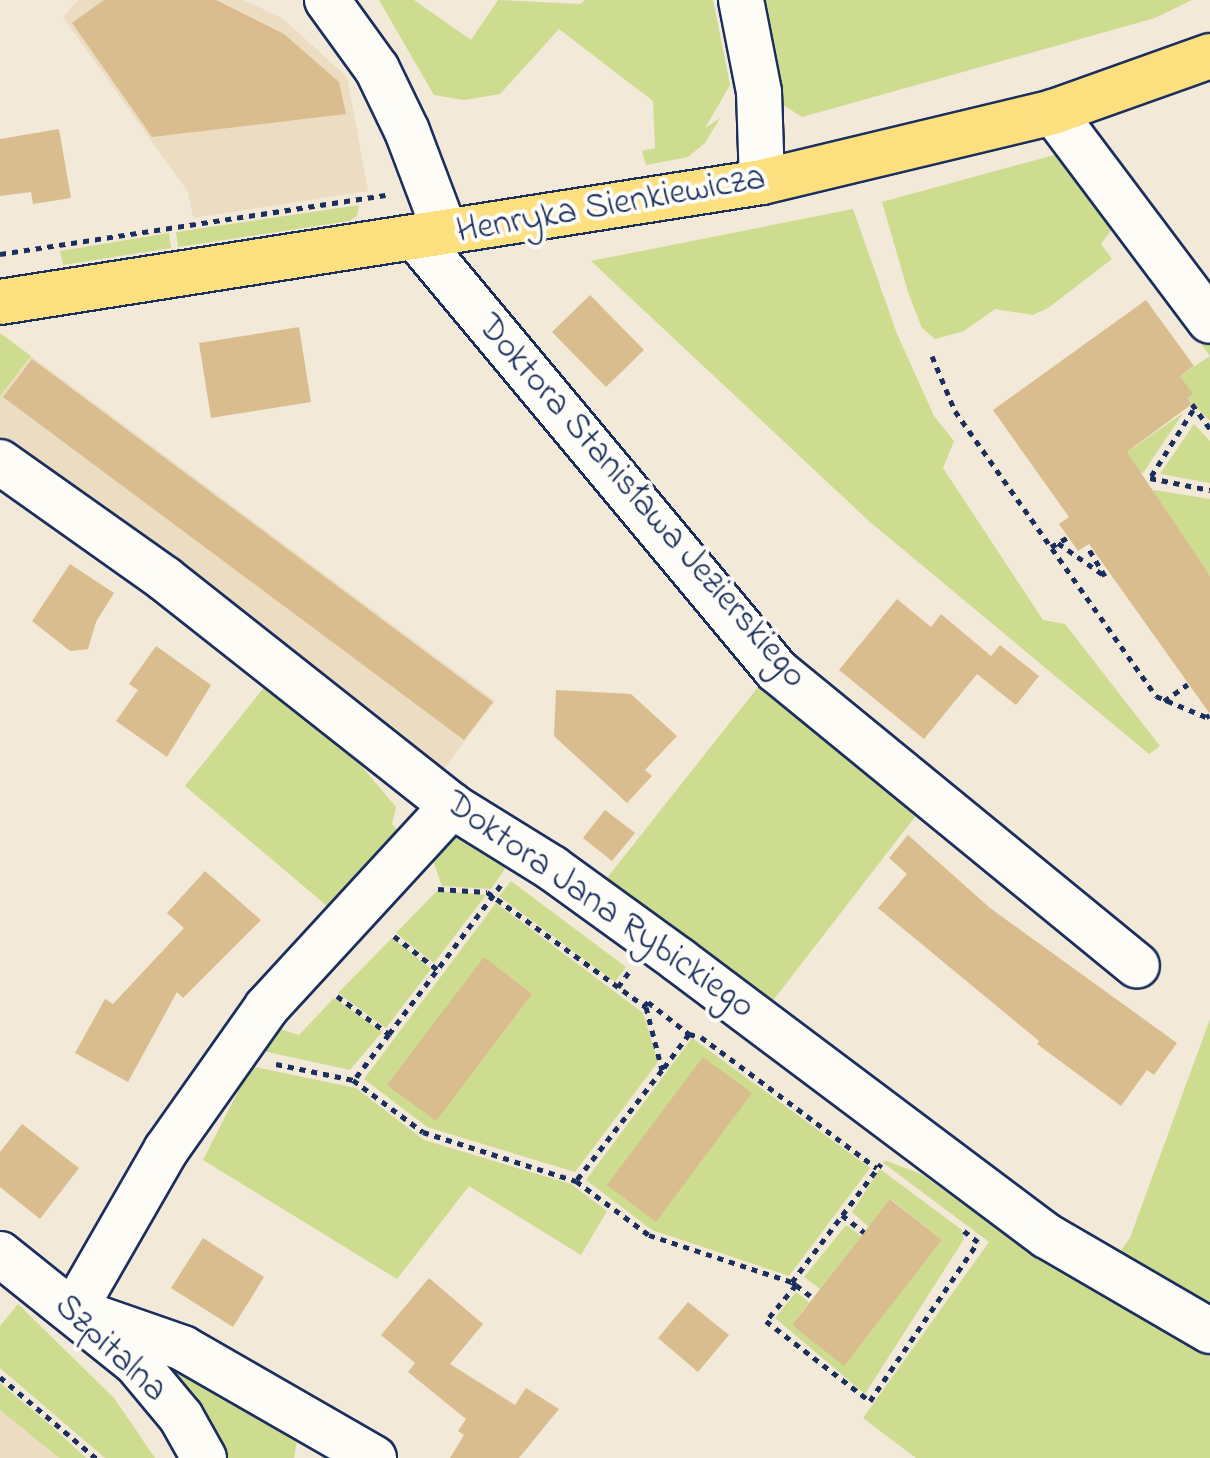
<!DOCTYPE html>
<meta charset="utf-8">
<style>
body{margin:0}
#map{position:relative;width:1210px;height:1458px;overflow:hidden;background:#f2e9d8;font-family:"Indie Flower",sans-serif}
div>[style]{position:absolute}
.built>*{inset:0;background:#ebdcc2}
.green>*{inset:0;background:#cddc8f}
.building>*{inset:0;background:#dabd8f}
.path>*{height:5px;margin-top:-2.5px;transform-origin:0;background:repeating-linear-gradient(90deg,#1b2f5e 0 6px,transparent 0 12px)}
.roads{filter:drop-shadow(2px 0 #1b2f5e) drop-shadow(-2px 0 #1b2f5e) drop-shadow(0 2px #1b2f5e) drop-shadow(0 -2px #1b2f5e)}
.minor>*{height:44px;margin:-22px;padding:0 22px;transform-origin:22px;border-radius:22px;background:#fdfcf7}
.major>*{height:44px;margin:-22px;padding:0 22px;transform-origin:22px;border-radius:22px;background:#fce080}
span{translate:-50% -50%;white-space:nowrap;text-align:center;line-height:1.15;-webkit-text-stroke:8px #fdfcf7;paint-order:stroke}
.street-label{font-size:36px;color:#1b2f5e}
</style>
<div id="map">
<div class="built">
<i style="clip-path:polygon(78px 0,243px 0,282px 18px,347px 77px,368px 191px,193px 218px,188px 192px,63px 17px)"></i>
<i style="clip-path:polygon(31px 356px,495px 701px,440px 774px,0 441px,0 396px)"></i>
<i style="clip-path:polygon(0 1410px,22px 1428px,59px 1458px,0 1458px)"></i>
</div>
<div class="green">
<i style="clip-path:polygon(379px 0,414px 0,471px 40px,498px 0,580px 4px,585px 0,713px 0,730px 85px,705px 128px,720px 118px,705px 143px,688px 157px,646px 165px,642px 151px,655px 148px,653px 101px,559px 29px,500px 94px,464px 100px,434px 95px)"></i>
<i style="clip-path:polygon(761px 0,1192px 0,1155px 18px,802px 117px,775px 100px)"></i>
<i style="clip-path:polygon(1065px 152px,1118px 221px,1101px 244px,1112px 259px,1048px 308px,1033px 315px,995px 309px,964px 331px,935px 339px,922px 328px,909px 295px,882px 202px)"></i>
<i style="clip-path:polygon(359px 205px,357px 216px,349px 221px,178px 247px,176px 232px)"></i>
<i style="clip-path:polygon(853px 209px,897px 334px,934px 416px,954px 441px,943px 468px,1043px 620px,1065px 624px,1160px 746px,1149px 754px,870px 522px,591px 261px)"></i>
<i style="clip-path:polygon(169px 233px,171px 248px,63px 265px,60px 251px)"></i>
<i style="clip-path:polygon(1146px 270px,1210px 333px,1210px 421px,1187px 398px,1192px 394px,1180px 376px,1210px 356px)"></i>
<i style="clip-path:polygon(0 333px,31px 356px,0 396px)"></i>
<i style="clip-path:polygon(1183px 413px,1143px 473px,1136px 472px,1123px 455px)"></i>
<i style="clip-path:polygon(1194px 424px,1210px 441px,1210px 483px,1160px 474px)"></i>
<i style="clip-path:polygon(1155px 490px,1210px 499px,1210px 576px,1150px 493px)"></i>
<i style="clip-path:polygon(766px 677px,921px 809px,768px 1007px,603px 883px)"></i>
<i style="clip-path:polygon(266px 685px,358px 762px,396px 807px,392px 824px,399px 832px,327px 906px,185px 786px)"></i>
<i style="clip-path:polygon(457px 826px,509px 863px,491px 889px,442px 886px,430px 852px)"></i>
<i style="clip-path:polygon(511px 881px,626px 967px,615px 982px,499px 896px)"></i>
<i style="clip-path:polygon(437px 891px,486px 895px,434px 963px,396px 933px)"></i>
<i style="clip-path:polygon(496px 903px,643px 1013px,658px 1062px,575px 1172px,427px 1127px,364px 1079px)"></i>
<i style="clip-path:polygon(392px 938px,431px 969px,386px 1028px,338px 993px)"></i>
<i style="clip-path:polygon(334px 998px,382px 1032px,350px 1070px,250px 1048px,267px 1025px,299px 1035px)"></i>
<i style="clip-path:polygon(1210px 1019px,1210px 1306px,1120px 1252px,1130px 1238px)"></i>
<i style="clip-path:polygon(692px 1038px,870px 1168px,789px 1276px,652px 1230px,586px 1180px)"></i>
<i style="clip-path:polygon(251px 1066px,356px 1088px,424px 1140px,571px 1184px,607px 1211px,581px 1255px,469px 1186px,397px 1279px,203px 1160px)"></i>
<i style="clip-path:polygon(887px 1161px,921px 1174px,952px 1196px,977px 1197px,1210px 1351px,1210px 1458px,916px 1458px,863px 1418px,989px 1242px,882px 1162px)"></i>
<i style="clip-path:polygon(880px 1169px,962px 1230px,964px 1239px,865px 1394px,775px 1318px,796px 1292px,809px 1302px,792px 1325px,844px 1365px,942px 1240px,891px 1199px,869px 1227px,852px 1212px)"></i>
<i style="clip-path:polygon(846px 1225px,861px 1236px,820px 1289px,804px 1277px)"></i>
<i style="clip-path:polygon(18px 1304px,114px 1398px,155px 1458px,105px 1458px,0 1368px,0 1326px)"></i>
<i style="clip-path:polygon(140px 1344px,299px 1430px,294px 1458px,219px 1458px)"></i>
<i style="clip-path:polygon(0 1383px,48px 1423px,86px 1458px,59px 1458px,0 1410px)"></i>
</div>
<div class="building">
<i style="clip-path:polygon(104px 0,216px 0,284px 34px,339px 82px,346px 114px,152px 137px,72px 23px)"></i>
<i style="clip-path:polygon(59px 129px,71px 198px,33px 204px,31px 192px,0 196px,0 139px)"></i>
<i style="clip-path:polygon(590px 295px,644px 350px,606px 387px,552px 332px)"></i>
<i style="clip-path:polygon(1146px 300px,1194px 366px,1180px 376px,1193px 394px,1187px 398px,1192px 404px,1127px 452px,1210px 576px,1210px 714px,1089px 544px,1078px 551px,1059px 524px,1069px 517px,993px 410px)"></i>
<i style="clip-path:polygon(299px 327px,311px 402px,211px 418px,199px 343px)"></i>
<i style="clip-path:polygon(32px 359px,493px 702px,464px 740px,3px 397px)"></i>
<i style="clip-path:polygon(70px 564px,114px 593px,96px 622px,88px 649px,70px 651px,32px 621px)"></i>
<i style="clip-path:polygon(897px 599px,931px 627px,941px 614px,991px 656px,1000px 645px,1039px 676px,1016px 705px,977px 674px,924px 739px,839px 670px)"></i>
<i style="clip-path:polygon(156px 646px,211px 685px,167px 757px,116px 721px,138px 690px,129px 684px)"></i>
<i style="clip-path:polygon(556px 690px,631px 694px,677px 736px,645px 770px,652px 776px,627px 803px,554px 736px)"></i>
<i style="clip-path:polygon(605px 810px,635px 833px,612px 861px,583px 838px)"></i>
<i style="clip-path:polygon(908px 835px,990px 908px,1177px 1043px,1154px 1075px,1147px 1070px,1121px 1106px,1037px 1044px,1039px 1041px,878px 908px,907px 874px,889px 858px)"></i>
<i style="clip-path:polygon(205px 871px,261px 920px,183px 998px,177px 992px,128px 1082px,75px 1053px,105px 999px,113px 1004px,184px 928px,167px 913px)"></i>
<i style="clip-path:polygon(484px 957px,532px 994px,436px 1121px,387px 1085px)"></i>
<i style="clip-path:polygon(703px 1057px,752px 1093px,656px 1222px,607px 1185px)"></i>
<i style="clip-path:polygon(22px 1124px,79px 1168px,40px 1219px,0 1187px,0 1152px)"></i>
<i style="clip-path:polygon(890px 1199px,942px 1240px,844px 1366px,792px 1325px)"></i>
<i style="clip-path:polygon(203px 1238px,264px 1277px,233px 1327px,171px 1288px)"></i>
<i style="clip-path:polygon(429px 1278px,483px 1324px,450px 1364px,515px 1405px,526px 1388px,559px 1409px,519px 1458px,450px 1458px,464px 1435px,458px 1431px,466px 1419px,408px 1372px,415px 1363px,381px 1335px)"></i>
<i style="clip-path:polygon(688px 1302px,729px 1335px,698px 1372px,658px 1338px)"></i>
</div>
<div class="path">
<i style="left:0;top:254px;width:390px;rotate:-8.7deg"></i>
<i style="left:932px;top:356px;width:60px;rotate:67.3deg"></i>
<i style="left:955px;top:411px;width:349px;rotate:54.8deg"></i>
<i style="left:1156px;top:696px;width:54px;rotate:22.8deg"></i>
<i style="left:1206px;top:717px;width:4px;rotate:-27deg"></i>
<i style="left:1192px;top:404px;width:31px;rotate:54deg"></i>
<i style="left:1193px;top:410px;width:80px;rotate:122.3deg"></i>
<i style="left:1150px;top:478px;width:61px;rotate:11.3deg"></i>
<i style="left:1058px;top:543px;width:57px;rotate:35.1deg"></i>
<i style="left:1105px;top:576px;width:35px;rotate:-121deg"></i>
<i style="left:1051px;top:547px;width:20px;rotate:-30deg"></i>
<i style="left:1164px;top:701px;width:29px;rotate:-35deg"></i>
<i style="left:438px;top:889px;width:49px;rotate:3.5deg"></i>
<i style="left:487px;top:892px;width:196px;rotate:35.9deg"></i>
<i style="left:646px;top:1007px;width:65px;rotate:75.7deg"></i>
<i style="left:662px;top:1070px;width:140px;rotate:127.8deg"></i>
<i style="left:576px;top:1181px;width:91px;rotate:36.5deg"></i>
<i style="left:649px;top:1235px;width:151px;rotate:18.2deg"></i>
<i style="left:792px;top:1282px;width:148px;rotate:-53deg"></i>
<i style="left:394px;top:936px;width:56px;rotate:37.7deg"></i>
<i style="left:618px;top:987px;width:19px;rotate:-54deg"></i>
<i style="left:337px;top:996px;width:64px;rotate:36.2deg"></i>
<i style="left:389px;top:1034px;width:58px;rotate:127.3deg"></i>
<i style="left:644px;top:1006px;width:6px;rotate:-45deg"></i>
<i style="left:648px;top:1002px;width:52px;rotate:38deg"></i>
<i style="left:689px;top:1034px;width:44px;rotate:126.6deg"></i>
<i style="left:389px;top:1034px;width:186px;rotate:-53.1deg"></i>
<i style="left:689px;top:1034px;width:12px;rotate:14deg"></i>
<i style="left:701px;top:1037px;width:219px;rotate:36.7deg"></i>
<i style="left:276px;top:1064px;width:79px;rotate:11.7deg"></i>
<i style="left:353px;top:1080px;width:87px;rotate:36.6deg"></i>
<i style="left:423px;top:1132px;width:161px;rotate:17.8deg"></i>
<i style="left:842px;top:1215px;width:28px;rotate:38deg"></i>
<i style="left:792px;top:1282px;width:5px;rotate:37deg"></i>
<i style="left:796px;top:1285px;width:47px;rotate:129.8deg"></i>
<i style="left:766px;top:1321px;width:131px;rotate:37.6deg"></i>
<i style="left:870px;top:1401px;width:192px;rotate:-55.8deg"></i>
<i style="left:978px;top:1242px;width:23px;rotate:-142deg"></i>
<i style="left:796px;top:1285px;width:21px;rotate:37deg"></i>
<i style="left:0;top:1377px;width:126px;rotate:40.2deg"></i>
</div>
<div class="roads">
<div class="minor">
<i style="left:327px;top:0;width:85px;rotate:54.1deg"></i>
<i style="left:377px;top:69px;width:69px;rotate:64.2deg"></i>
<i style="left:407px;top:131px;width:110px;rotate:69.3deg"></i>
<i style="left:741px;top:0;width:94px;rotate:78.9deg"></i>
<i style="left:759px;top:92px;width:90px;rotate:88.1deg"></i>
<i style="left:1053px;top:112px;width:261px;rotate:53.1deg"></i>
<i style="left:417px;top:239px;width:562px;rotate:50.19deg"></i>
<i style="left:777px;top:671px;width:465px;rotate:39.3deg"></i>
<i style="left:0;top:462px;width:202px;rotate:35.3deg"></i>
<i style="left:165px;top:579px;width:366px;rotate:38.3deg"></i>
<i style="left:452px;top:806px;width:118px;rotate:31.8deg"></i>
<i style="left:552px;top:868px;width:157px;rotate:35.9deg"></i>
<i style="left:679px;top:960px;width:460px;rotate:36.9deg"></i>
<i style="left:1047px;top:1236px;width:189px;rotate:30.2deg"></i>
<i style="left:0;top:1254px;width:174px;rotate:38.7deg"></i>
<i style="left:136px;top:1363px;width:70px;rotate:50.2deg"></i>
<i style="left:181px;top:1417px;width:47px;rotate:60.7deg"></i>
<i style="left:374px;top:1458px;width:220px;rotate:-150.1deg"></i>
<i style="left:183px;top:1348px;width:115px;rotate:-160.8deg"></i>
<i style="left:74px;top:1310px;width:185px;rotate:-60.1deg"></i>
<i style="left:166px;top:1150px;width:174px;rotate:-54.8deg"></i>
<i style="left:266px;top:1008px;width:275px;rotate:-47.4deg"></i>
</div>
<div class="major">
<i style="left:0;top:302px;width:771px;rotate:-8.95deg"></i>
<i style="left:762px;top:182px;width:299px;rotate:-13.5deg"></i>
<i style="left:1053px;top:112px;width:167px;rotate:-19.6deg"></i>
</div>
</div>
<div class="street-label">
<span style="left:611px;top:206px;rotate:-10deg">Henryka Sienkiewicza</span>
<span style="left:641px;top:502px;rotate:49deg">Doktora Stanisława Jezierskiego</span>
<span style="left:599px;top:906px;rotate:35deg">Doktora Jana Rybickiego</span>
<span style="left:110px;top:1349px;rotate:43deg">Szpitalna</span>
</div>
</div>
